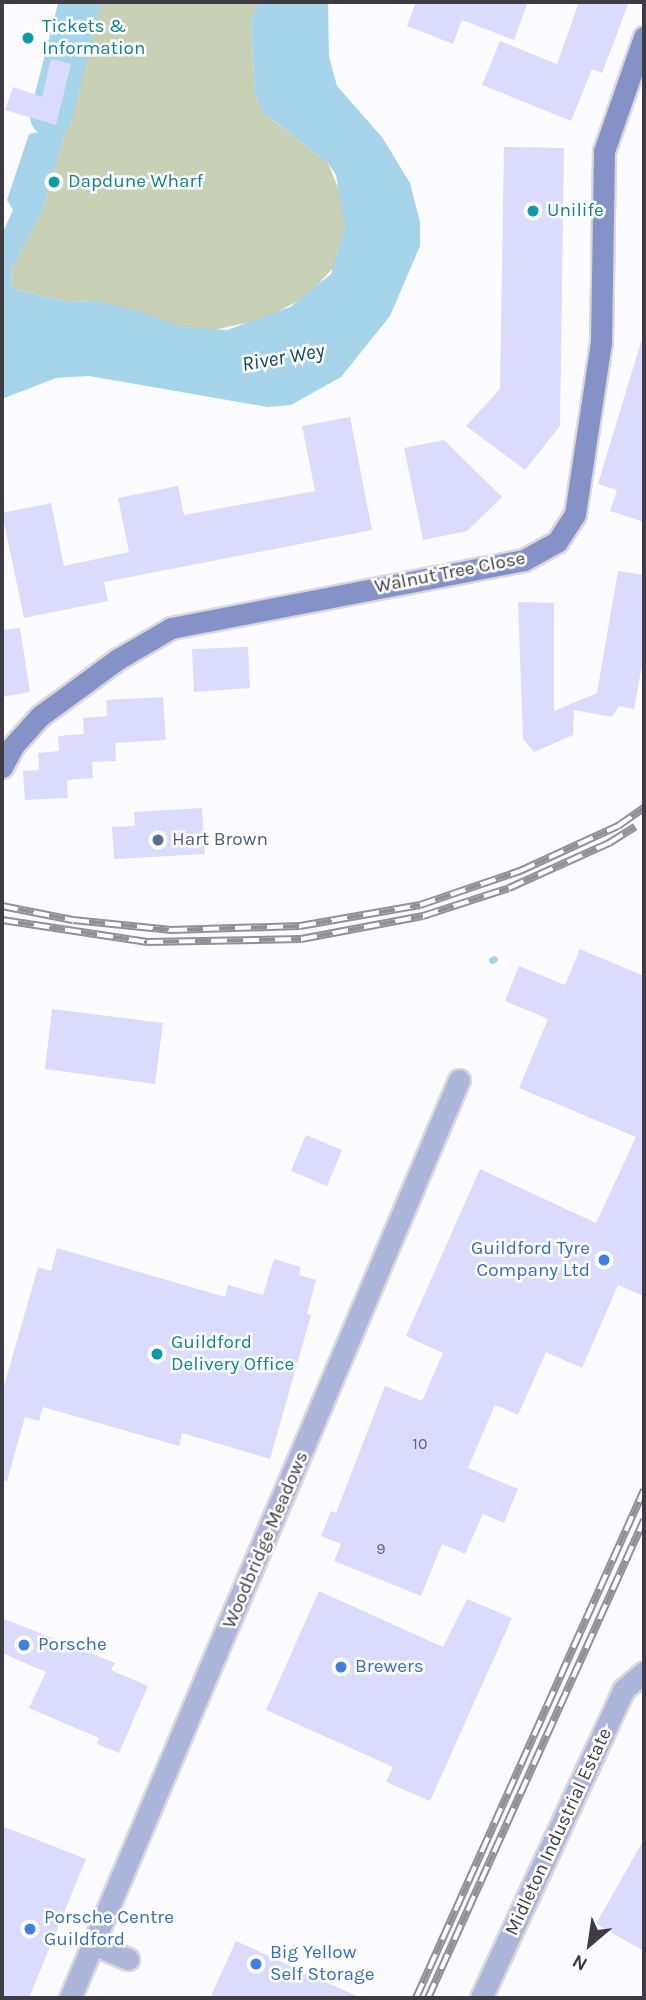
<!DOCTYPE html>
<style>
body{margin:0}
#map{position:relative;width:646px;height:2000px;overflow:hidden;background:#fcfbff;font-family:Karla,sans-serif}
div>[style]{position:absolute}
.green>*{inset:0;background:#c8d0b6}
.water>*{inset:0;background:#a6d4eb}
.stream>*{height:7px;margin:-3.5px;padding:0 3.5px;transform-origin:3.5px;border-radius:3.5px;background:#a6d4eb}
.river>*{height:42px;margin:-21px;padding:0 21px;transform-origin:21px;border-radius:21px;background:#a6d4eb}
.building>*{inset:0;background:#dbdbfd}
.roads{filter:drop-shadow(2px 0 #dad8dd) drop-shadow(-2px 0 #dad8dd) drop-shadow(0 2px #dad8dd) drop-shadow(0 -2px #dad8dd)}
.street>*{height:21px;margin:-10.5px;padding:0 10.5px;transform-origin:10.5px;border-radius:10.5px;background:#acb5da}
.secondary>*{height:21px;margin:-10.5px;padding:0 10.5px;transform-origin:10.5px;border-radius:10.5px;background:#8592c7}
.rail>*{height:8px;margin-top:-4px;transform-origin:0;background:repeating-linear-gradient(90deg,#fff 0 16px,#929097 0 32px);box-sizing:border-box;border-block:2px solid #929097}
.dots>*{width:19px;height:19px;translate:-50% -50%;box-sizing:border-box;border:4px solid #fff;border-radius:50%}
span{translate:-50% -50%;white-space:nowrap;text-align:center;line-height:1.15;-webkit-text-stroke:5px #fff;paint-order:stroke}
.number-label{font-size:16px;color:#656372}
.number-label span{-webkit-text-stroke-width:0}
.culture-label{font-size:19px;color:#0d838f}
.left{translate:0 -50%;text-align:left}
.street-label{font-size:19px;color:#3e3b44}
.service-label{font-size:19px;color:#4e5e75}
.shop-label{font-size:19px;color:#366cbe}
.right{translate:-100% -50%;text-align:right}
.water-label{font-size:21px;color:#0d4861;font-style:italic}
.frame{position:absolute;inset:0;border:4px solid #3e3b44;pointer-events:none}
.north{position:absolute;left:555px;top:1909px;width:70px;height:70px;-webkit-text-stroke:5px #fff;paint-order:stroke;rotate:209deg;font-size:19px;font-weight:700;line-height:28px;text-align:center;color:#3e3b44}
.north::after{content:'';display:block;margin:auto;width:24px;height:32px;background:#3e3b44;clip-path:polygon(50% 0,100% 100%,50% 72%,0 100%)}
</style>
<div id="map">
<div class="green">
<i style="clip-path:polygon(92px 2px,258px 2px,251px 22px,255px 95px,270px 118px,328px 163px,343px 200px,345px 227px,335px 266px,307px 296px,264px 319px,214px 330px,183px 327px,95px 301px,69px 302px,12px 289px,11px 270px,42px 211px,66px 131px,48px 121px,67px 36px,83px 40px)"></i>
</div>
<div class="water">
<i style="clip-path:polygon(75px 2px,92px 2px,83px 40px,67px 36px)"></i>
<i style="clip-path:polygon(258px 2px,328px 2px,329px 56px,337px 86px,382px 137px,410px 183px,420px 222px,420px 246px,390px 316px,341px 377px,291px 405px,268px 407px,89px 376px,56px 378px,2px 399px,2px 234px,13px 210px,7px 200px,29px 134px,39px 132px,48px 121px,66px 126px,66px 131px,42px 211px,11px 270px,12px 289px,69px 302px,95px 301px,131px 309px,183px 327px,227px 330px,290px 307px,331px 274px,345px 227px,336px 175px,328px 163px,264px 113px,255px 95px,251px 22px)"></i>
</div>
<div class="stream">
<i style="left:492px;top:960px;width:2px;rotate:-27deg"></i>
</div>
<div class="river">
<i style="left:51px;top:116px;width:118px;rotate:-75.7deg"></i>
</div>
<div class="building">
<i style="clip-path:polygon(416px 2px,528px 2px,514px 40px,462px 20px,453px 44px,407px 26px)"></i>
<i style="clip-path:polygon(579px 2px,629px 2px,602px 73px,592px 69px,571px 121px,482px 85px,500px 41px,557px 64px)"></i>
<i style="clip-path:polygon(51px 59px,71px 64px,56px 125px,5px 110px,13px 87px,42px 97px)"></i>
<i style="clip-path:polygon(504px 147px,564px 148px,560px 426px,525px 470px,466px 426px,500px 389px)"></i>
<i style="clip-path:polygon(641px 342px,644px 343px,644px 522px,610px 511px,617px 490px,598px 484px)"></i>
<i style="clip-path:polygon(350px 417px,372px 530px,104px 582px,108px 601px,24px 618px,2px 513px,51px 503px,64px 566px,129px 552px,118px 498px,178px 486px,184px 515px,315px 491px,302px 426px)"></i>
<i style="clip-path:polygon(444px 440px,502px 497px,467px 531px,423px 540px,404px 448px)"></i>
<i style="clip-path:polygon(618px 571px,644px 575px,644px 654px,634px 709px,619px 706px,612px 717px,574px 710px,573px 735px,534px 752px,523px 739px,518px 602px,554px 603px,554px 711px,597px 693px)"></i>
<i style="clip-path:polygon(20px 628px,30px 692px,2px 697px,2px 630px)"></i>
<i style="clip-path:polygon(248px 647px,250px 688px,194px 692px,192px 649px)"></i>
<i style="clip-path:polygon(163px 697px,166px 740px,115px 743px,116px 761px,92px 762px,93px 778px,67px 780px,68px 798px,25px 800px,23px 771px,39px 770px,38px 753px,59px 751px,58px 736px,84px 734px,83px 718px,107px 716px,106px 700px)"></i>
<i style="clip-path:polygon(202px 808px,205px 854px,114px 859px,112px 827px,135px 826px,134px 812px)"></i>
<i style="clip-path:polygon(580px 949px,644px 976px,644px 1296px,618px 1285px,582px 1368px,546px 1352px,518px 1415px,495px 1405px,468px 1468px,518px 1489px,504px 1523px,483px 1514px,465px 1554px,442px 1544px,421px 1596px,334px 1561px,341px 1544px,321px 1536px,331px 1511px,336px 1513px,385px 1386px,422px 1401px,443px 1353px,406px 1336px,480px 1169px,596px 1223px,636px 1137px,519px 1088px,548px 1019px,505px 1001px,519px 966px,565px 985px)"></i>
<i style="clip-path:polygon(52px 1009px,163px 1023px,155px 1084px,45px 1069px)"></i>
<i style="clip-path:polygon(306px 1135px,342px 1150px,327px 1186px,291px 1171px)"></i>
<i style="clip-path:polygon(57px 1248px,225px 1297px,228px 1285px,263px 1295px,274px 1259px,301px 1267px,299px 1275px,316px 1280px,307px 1314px,311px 1315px,270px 1459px,182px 1433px,179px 1446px,43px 1407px,39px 1421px,25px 1417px,7px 1481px,2px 1480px,2px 1393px,38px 1267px,51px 1271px)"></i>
<i style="clip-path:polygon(319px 1591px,443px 1647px,467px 1599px,512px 1618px,430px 1801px,386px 1782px,393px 1767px,266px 1710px)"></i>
<i style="clip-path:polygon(2px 1618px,115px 1663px,111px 1670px,148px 1686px,119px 1753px,97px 1744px,99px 1738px,29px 1708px,46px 1672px,2px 1653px)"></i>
<i style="clip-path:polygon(2px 1826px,86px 1859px,29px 1998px,2px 1998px)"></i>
<i style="clip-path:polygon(644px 1839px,644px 1951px,596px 1924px)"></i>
<i style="clip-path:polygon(236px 1941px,361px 1998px,210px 1998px)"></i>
</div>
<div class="roads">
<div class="street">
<i style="left:95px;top:1945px;width:36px;rotate:23deg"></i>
<i style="left:70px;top:1998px;width:997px;rotate:-67.04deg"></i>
<i style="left:481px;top:1998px;width:340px;rotate:-65.2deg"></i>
<i style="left:624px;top:1689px;width:26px;rotate:-40deg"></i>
</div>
<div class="secondary">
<i style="left:2px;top:767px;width:24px;rotate:-62deg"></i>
<i style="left:13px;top:746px;width:40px;rotate:-48deg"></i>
<i style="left:40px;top:716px;width:97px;rotate:-36.2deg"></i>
<i style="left:118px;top:659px;width:61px;rotate:-30.3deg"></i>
<i style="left:171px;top:628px;width:359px;rotate:-10.9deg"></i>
<i style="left:524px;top:560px;width:38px;rotate:-29deg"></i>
<i style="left:557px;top:542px;width:33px;rotate:-57deg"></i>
<i style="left:575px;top:514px;width:173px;rotate:-81.4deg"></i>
<i style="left:601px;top:343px;width:192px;rotate:-89.1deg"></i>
<i style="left:604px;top:151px;width:121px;rotate:-70.7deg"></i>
</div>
</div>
<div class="rail">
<i style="left:2px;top:906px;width:72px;rotate:11.2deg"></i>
<i style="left:73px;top:920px;width:99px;rotate:5.8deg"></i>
<i style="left:171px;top:930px;width:129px;rotate:-1.8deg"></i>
<i style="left:300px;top:926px;width:122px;rotate:-9.9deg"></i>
<i style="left:420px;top:905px;width:106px;rotate:-18.8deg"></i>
<i style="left:520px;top:871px;width:108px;rotate:-24.7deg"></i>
<i style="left:618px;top:826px;width:32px;rotate:-35deg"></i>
<i style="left:2px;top:920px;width:147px;rotate:8.6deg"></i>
<i style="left:147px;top:942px;width:154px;rotate:-1.1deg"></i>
<i style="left:301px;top:939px;width:124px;rotate:-10.7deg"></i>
<i style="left:423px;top:916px;width:90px;rotate:-18deg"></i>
<i style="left:509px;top:888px;width:110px;rotate:-24.2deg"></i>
<i style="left:609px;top:843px;width:31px;rotate:-32deg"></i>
<i style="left:416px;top:1998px;width:557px;rotate:-65.83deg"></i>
<i style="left:428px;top:1998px;width:525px;rotate:-65.68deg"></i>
</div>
<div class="dots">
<i style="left:28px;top:38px;background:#0f9aa8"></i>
<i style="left:54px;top:182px;background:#0f9aa8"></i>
<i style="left:533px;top:211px;background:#0f9aa8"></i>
<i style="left:158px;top:840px;background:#5c6f8a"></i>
<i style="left:604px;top:1260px;background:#3f7fe0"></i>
<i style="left:157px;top:1354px;background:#0f9aa8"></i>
<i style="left:24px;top:1645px;background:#3f7fe0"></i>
<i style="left:341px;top:1667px;background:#3f7fe0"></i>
<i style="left:30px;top:1929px;background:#3f7fe0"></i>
<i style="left:256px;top:1964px;background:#3f7fe0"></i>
</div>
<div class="number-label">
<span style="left:420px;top:1444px">10</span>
<span style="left:381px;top:1549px">9</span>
</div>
<div class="culture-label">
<span class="left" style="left:42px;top:38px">Tickets &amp;<br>Information</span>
<span class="left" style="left:68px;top:182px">Dapdune Wharf</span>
<span class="left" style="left:547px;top:211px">Unilife</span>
<span class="left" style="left:171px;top:1354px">Guildford<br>Delivery Office</span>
</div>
<div class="street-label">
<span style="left:450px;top:573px;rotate:-11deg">Walnut Tree Close</span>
<span style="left:266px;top:1540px;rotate:-67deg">Woodbridge Meadows</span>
<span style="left:559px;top:1832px;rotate:-65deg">Midleton Industrial Estate</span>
</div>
<div class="service-label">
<span class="left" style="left:172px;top:840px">Hart Brown</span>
</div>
<div class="shop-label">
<span class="right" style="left:590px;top:1260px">Guildford Tyre<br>Company Ltd</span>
<span class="left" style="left:38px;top:1645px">Porsche</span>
<span class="left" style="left:355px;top:1667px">Brewers</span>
<span class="left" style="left:44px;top:1929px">Porsche Centre<br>Guildford</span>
<span class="left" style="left:270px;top:1964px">Big Yellow<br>Self Storage</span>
</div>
<div class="water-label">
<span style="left:283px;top:357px;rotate:-10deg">River Wey</span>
</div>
<div class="frame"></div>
<div class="north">N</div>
</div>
